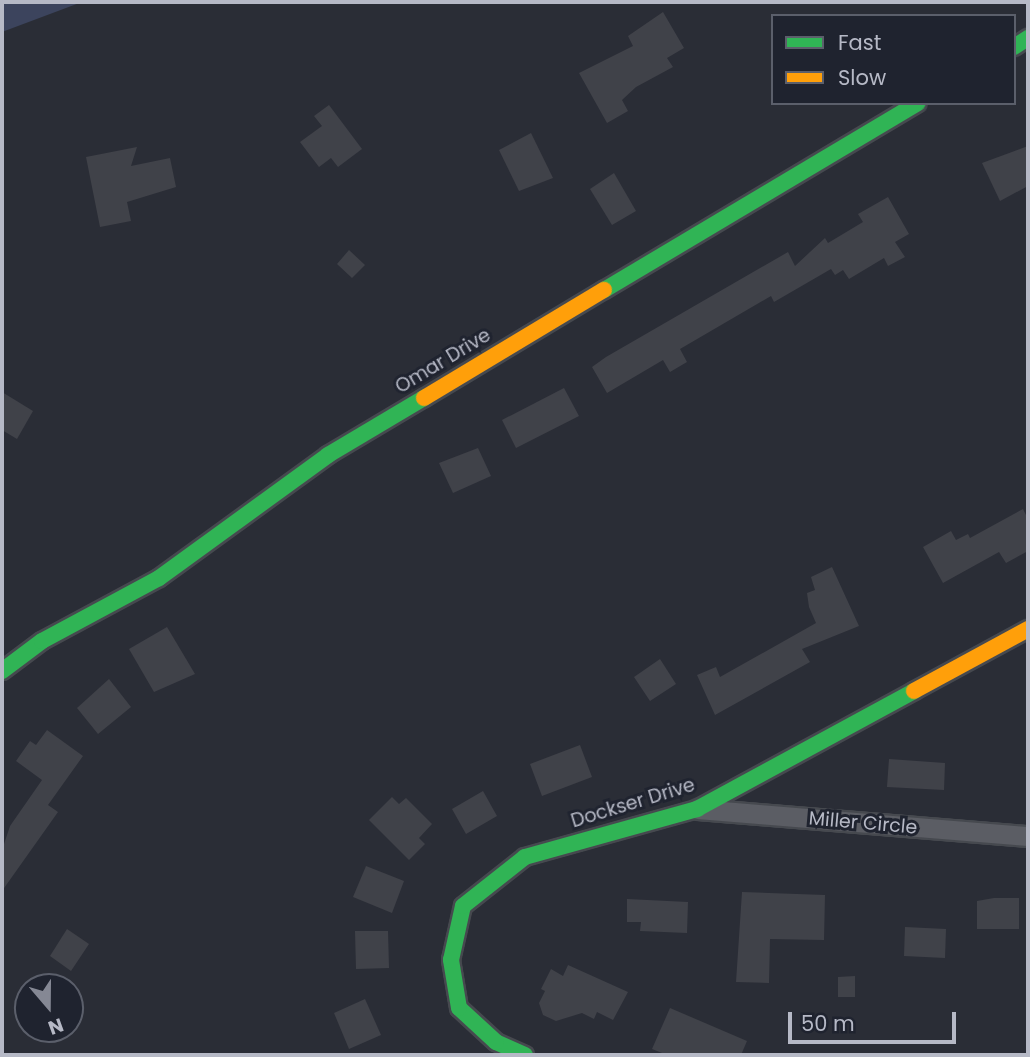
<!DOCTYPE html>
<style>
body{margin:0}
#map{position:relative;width:1030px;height:1057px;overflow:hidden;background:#2a2d36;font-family:Poppins,sans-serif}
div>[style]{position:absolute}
.water>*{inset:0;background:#3c445d}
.building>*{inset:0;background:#404249}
.roads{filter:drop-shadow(2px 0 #46494f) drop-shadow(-2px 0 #46494f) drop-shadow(0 2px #46494f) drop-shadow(0 -2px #46494f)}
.street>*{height:19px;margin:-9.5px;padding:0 9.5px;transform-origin:9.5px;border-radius:9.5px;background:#5b5d64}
.fast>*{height:16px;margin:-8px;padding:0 8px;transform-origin:8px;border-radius:8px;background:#30b455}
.slow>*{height:16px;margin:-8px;padding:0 8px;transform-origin:8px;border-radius:8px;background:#ff9f0a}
span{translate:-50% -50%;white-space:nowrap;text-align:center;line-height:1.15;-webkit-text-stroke:6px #1f232f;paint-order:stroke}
.street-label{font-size:19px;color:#b6b9c6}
.frame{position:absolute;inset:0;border:4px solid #b6b9c6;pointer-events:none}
.legend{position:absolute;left:771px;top:14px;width:245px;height:91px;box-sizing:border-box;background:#1f232f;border:2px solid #5b5f6b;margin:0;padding:9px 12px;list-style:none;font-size:21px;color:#b6b9c6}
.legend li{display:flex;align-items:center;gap:14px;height:35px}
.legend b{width:35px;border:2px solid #5b5f6b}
.north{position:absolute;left:14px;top:973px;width:70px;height:70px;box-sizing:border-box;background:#1f232f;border:2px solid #5b5f6b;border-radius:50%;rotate:160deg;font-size:19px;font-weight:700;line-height:28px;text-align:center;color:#b6b9c6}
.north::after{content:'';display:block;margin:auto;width:24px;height:32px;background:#858894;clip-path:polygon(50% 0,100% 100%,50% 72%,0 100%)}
.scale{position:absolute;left:788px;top:1012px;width:168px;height:32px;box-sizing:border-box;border:4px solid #b6b9c6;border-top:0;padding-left:9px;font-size:21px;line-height:24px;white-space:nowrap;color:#b6b9c6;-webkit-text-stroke:5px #1f232f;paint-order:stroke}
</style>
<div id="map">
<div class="water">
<i style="clip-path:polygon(2px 2px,82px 2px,2px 32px)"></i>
</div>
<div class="building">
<i style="clip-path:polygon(663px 12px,684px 48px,667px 58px,673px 67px,636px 87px,622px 100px,628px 111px,607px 123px,579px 73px,633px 46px,628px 36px)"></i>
<i style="clip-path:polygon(329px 105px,362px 149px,338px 167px,331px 158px,319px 167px,300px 142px,322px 126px,314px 116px)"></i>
<i style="clip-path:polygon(531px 133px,553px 178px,519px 191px,499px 150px)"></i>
<i style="clip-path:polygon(1028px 146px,1028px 186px,1000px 201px,982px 163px)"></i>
<i style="clip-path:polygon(137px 147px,131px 166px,170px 158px,176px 187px,127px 202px,131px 221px,100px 227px,86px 157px)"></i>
<i style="clip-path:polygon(614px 173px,636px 211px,612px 225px,590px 189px)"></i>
<i style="clip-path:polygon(888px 197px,909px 234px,895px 242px,905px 257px,888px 266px,884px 258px,849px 279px,843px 270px,835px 275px,831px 269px,774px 302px,771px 296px,680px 349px,687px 362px,670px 372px,663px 360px,607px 393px,592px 367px,606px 357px,788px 252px,795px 266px,825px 238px,828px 243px,863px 222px,858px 214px)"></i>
<i style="clip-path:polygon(349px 250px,365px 265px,352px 278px,337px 264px)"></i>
<i style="clip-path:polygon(564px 388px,579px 416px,516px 448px,502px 420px)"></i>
<i style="clip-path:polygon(2px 392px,33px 411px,17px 439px,2px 430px)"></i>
<i style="clip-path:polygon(478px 448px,491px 476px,453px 493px,439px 463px)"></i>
<i style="clip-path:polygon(1023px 509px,1028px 519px,1028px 551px,1006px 563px,999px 552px,943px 583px,923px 547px,951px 531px,956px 540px,968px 534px,970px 538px)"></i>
<i style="clip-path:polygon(832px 567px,859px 626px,802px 649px,810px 662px,715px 715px,697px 675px,716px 667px,720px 677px,816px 623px,809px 607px,807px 593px,815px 590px,811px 577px)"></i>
<i style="clip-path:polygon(167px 627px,195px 674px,154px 692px,129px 649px)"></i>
<i style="clip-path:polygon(660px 659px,676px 684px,650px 701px,634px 677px)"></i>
<i style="clip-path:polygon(109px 679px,131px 707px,98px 734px,77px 708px)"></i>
<i style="clip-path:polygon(47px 730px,83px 756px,48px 805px,58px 812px,2px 891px,2px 850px,10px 826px,42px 780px,16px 761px,30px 741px,36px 745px)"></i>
<i style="clip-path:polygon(580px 745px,592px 777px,542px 796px,530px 764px)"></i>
<i style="clip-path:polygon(889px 759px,945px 763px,944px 790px,887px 787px)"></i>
<i style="clip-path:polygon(483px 791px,497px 816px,466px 834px,452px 809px)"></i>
<i style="clip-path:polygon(392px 797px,399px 804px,406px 798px,432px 824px,419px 838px,425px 844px,409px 860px,369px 820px)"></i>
<i style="clip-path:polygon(366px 866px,404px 881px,392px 913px,353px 897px)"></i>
<i style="clip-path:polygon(742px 892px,825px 895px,824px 940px,770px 939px,769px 983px,736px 982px)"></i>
<i style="clip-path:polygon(994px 898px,1019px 898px,1019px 929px,977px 929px,977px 901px)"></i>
<i style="clip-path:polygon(627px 899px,688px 902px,687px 933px,640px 931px,641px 922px,627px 922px)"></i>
<i style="clip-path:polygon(905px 927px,946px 929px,945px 958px,904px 956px)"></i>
<i style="clip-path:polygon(67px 929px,89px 944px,71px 971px,50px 956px)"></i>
<i style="clip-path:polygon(355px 931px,388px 931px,389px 968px,356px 969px)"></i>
<i style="clip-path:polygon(568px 965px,628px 992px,613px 1020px,597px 1012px,594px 1019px,582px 1013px,556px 1021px,543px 1015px,539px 1003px,545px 991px,541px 989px,551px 969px,563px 976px)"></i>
<i style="clip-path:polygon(855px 976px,855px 997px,838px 997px,838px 977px)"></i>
<i style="clip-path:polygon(365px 999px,381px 1035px,349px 1049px,334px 1013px)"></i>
<i style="clip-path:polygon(670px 1008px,747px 1041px,741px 1055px,667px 1055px,652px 1049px)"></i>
</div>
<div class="roads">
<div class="street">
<i style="left:698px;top:809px;width:331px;rotate:4.7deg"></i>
</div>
<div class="fast">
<i style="left:1014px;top:47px;width:17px;rotate:-33deg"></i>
<i style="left:604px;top:290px;width:365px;rotate:-30.8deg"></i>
<i style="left:2px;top:671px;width:50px;rotate:-36.9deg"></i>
<i style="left:42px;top:641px;width:133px;rotate:-28.3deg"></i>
<i style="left:159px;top:578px;width:209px;rotate:-36deg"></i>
<i style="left:328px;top:455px;width:112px;rotate:-30.7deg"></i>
<i style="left:525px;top:1055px;width:32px;rotate:-156deg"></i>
<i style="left:496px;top:1042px;width:50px;rotate:-137.4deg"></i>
<i style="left:459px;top:1008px;width:49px;rotate:-99.5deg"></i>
<i style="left:451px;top:960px;width:55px;rotate:-77.5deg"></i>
<i style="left:463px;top:906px;width:79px;rotate:-38.3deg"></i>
<i style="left:525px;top:857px;width:179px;rotate:-15.6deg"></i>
<i style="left:697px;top:809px;width:247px;rotate:-28.5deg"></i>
</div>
<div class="slow">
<i style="left:424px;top:398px;width:210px;rotate:-31deg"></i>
<i style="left:914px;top:691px;width:130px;rotate:-28.5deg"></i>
</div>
</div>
<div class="street-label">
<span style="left:443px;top:361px;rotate:-31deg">Omar Drive</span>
<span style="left:633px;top:803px;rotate:-17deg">Dockser Drive</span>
<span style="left:863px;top:823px;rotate:5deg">Miller Circle</span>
</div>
<div class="frame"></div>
<ul class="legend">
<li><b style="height:9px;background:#30b455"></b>Fast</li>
<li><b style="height:9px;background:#ff9f0a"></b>Slow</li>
</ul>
<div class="north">N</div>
<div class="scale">50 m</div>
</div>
